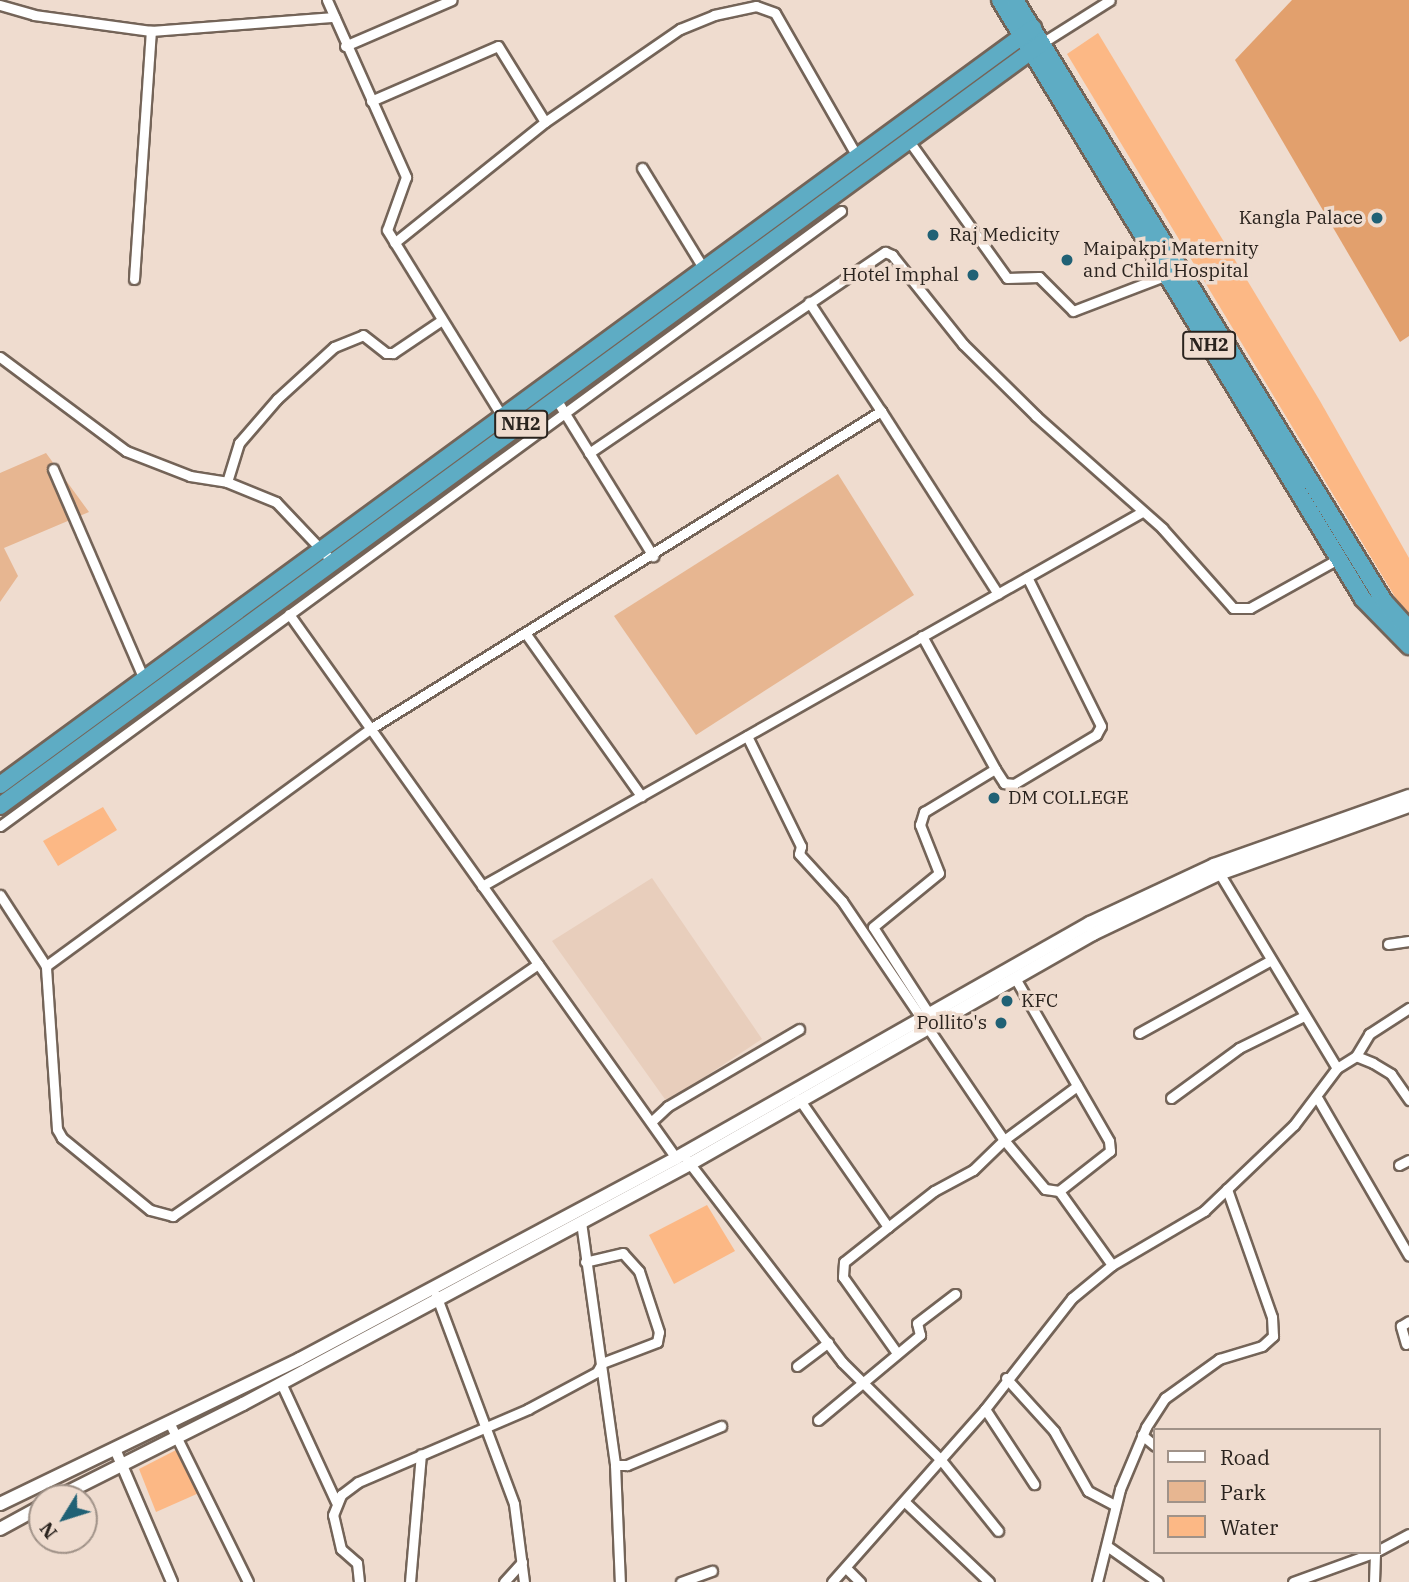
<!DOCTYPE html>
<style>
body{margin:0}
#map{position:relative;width:1409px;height:1582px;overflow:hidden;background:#efdccf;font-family:"IBM Plex Serif",serif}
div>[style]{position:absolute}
.built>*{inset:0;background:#e8cebc}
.green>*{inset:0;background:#e7b691}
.forest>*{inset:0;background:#e2a06d}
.water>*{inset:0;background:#fcb885}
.roads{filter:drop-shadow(2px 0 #746458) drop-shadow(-2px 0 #746458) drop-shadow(0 2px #746458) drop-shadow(0 -2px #746458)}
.minor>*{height:9px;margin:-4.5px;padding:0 4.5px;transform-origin:4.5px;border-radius:4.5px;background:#fff}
.tertiary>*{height:10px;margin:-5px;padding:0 5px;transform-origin:5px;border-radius:5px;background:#fff}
.secondary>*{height:12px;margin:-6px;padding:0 6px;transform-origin:6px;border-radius:6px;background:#fff}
.trunk>*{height:16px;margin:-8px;padding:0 8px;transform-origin:8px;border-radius:8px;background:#5eacc4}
.dots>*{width:19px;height:19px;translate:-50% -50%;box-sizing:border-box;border:4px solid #efdccf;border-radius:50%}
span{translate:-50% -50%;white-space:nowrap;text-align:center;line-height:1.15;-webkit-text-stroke:7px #efdccf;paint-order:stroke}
.shield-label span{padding:2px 5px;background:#efdccf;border:2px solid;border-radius:5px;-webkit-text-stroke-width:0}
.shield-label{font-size:18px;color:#2a231e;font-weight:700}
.poi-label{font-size:19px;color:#2a231e}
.right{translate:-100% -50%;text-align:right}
.left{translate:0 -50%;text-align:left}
.legend{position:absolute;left:1153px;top:1428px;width:228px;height:126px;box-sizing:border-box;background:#efdccf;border:2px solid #a09288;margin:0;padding:9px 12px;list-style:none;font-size:21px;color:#2a231e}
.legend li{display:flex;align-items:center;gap:14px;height:35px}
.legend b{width:35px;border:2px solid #a09288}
.north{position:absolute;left:28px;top:1484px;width:70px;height:70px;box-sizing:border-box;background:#efdccf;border:2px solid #a09288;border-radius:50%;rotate:232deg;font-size:19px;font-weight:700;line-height:28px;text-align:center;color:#2a231e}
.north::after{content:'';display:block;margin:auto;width:24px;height:32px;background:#206175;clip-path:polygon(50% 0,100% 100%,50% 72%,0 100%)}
</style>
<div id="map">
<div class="built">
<i style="clip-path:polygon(652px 878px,762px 1039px,667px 1102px,552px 941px)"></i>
</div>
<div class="green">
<i style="clip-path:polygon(46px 453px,89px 512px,4px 548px,18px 576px,0 602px,0 473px)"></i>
<i style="clip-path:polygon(838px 474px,914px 595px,696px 735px,614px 616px)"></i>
</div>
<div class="forest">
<i style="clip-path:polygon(1292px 0,1409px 0,1409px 336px,1400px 342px,1235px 60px)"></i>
</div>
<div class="water">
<i style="clip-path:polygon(1098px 33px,1320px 401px,1409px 558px,1409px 620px,1067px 54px)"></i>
<i style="clip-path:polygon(103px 807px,117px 830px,58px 866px,43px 841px)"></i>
<i style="clip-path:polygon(707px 1205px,735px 1251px,674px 1284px,649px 1235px)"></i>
<i style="clip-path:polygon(176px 1450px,199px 1493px,156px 1512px,139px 1469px)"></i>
</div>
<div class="roads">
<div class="minor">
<i style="left:327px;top:0;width:194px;rotate:65.9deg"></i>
<i style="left:406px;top:177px;width:56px;rotate:109.7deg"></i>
<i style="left:387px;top:230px;width:221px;rotate:58.3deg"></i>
<i style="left:0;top:5px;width:35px;rotate:16deg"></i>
<i style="left:34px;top:15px;width:118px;rotate:7.8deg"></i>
<i style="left:151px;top:31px;width:184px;rotate:-4.4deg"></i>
<i style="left:1042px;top:43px;width:80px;rotate:-32.3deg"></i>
<i style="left:345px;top:46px;width:116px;rotate:-23.3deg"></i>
<i style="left:371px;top:101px;width:138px;rotate:-23.4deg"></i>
<i style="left:498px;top:46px;width:89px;rotate:58.3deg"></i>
<i style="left:545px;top:122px;width:193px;rotate:141.3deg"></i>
<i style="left:545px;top:122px;width:164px;rotate:-34.6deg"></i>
<i style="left:680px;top:29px;width:37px;rotate:-22deg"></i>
<i style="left:714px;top:15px;width:43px;rotate:-12.1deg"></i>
<i style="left:756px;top:6px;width:20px;rotate:20deg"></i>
<i style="left:775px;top:13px;width:167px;rotate:60.2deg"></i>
<i style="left:909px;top:141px;width:168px;rotate:54.4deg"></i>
<i style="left:1007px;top:278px;width:32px;rotate:-2deg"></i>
<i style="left:1039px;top:277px;width:48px;rotate:45deg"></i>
<i style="left:1073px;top:311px;width:101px;rotate:-21deg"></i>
<i style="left:642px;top:168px;width:119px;rotate:58.5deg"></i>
<i style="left:134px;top:279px;width:249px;rotate:-86.1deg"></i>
<i style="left:809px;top:302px;width:131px;rotate:56.6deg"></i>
<i style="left:0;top:357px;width:157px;rotate:36.7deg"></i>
<i style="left:126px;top:451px;width:69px;rotate:21.3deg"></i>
<i style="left:190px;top:476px;width:37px;rotate:9deg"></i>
<i style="left:556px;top:399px;width:185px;rotate:58.3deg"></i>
<i style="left:589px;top:453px;width:358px;rotate:-34.2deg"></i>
<i style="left:885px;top:252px;width:8px;rotate:23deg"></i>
<i style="left:892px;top:255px;width:114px;rotate:51.4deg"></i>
<i style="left:963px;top:344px;width:103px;rotate:44.6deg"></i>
<i style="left:1036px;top:416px;width:169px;rotate:41.6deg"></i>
<i style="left:1162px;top:528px;width:107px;rotate:48.4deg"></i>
<i style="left:1233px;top:608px;width:17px"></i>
<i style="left:1250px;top:608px;width:101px;rotate:-29.1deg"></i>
<i style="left:53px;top:469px;width:227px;rotate:66.6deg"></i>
<i style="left:332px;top:561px;width:81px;rotate:-133.5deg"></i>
<i style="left:276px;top:502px;width:53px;rotate:-157.8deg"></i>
<i style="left:227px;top:482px;width:41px;rotate:-72.9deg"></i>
<i style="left:239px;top:443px;width:58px;rotate:-49.2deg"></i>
<i style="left:277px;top:399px;width:77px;rotate:-42.4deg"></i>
<i style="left:334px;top:347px;width:31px;rotate:-22deg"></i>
<i style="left:363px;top:335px;width:29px;rotate:38deg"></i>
<i style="left:386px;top:353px;width:7px"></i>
<i style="left:393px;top:353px;width:59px;rotate:-34deg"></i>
<i style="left:289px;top:614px;width:668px;rotate:54.57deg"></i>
<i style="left:526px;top:634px;width:199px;rotate:54.6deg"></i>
<i style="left:922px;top:636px;width:152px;rotate:61.2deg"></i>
<i style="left:995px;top:769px;width:17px;rotate:57deg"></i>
<i style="left:1004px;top:783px;width:10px;rotate:6deg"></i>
<i style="left:1014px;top:784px;width:96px;rotate:-30.9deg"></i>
<i style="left:1096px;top:735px;width:10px;rotate:-61deg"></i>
<i style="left:1101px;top:726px;width:166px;rotate:-116.4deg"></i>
<i style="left:747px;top:736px;width:123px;rotate:63.9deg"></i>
<i style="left:801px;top:846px;width:8px;rotate:104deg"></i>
<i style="left:799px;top:854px;width:64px;rotate:47.5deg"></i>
<i style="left:842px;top:901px;width:289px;rotate:55.9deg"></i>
<i style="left:1004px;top:1140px;width:43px;rotate:135.9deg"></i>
<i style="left:973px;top:1170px;width:44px;rotate:151.7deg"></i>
<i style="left:934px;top:1191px;width:58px;rotate:142deg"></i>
<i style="left:888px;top:1227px;width:156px;rotate:-124.8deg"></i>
<i style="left:0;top:826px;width:1042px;rotate:-36.18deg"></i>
<i style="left:1218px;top:871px;width:230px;rotate:58.9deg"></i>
<i style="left:1337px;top:1068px;width:22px;rotate:-32deg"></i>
<i style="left:1356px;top:1056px;width:18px;rotate:22deg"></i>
<i style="left:1373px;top:1063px;width:21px;rotate:31deg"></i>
<i style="left:1391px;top:1074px;width:32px;rotate:55deg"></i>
<i style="left:482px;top:886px;width:759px;rotate:-29.54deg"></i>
<i style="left:0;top:895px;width:85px;rotate:57.1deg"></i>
<i style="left:1388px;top:944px;width:21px;rotate:-8deg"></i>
<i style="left:538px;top:964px;width:444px;rotate:145.4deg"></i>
<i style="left:173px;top:1216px;width:24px;rotate:-165deg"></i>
<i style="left:150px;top:1210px;width:114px;rotate:-140.7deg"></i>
<i style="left:62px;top:1138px;width:10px;rotate:-119deg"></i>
<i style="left:57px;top:1129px;width:163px;rotate:-93.9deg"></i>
<i style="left:46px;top:966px;width:401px;rotate:-36.2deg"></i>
<i style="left:370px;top:729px;width:602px;rotate:-31.89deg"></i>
<i style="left:881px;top:411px;width:217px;rotate:57.4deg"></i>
<i style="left:1015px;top:978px;width:188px;rotate:60deg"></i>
<i style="left:1109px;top:1141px;width:10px;rotate:84deg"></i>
<i style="left:1110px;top:1151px;width:65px;rotate:141.9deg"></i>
<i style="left:1059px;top:1191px;width:14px;rotate:-172deg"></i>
<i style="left:1045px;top:1189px;width:64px;rotate:-129.9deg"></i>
<i style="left:1004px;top:1140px;width:91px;rotate:-36.5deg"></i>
<i style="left:929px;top:1014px;width:103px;rotate:-122.8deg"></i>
<i style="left:873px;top:927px;width:85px;rotate:-39.3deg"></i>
<i style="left:939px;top:873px;width:52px;rotate:-111.6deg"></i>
<i style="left:920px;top:825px;width:14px;rotate:-73deg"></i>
<i style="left:924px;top:812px;width:83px;rotate:-31.2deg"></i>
<i style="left:1139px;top:1033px;width:151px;rotate:-28.9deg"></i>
<i style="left:1356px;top:1056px;width:26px;rotate:-59deg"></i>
<i style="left:1369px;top:1034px;width:48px;rotate:-33deg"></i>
<i style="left:1171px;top:1098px;width:84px;rotate:-36.3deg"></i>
<i style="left:1239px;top:1048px;width:72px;rotate:-26.2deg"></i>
<i style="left:1318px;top:1099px;width:181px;rotate:59.9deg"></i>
<i style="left:651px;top:1122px;width:23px;rotate:-43deg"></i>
<i style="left:668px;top:1106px;width:152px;rotate:-30.4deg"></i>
<i style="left:687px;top:1160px;width:255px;rotate:52.5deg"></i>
<i style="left:842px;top:1362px;width:139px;rotate:44.7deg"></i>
<i style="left:941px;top:1460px;width:91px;rotate:51.2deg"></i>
<i style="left:1399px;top:1165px;width:11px;rotate:-27deg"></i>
<i style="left:1059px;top:1191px;width:91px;rotate:54.4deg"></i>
<i style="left:581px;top:1222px;width:245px;rotate:82deg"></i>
<i style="left:615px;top:1465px;width:117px;rotate:87.6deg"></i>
<i style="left:888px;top:1227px;width:56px;rotate:141.5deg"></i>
<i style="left:844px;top:1262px;width:15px;rotate:94deg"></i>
<i style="left:843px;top:1277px;width:93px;rotate:54.6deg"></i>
<i style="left:436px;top:1295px;width:223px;rotate:69.5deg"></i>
<i style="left:514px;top:1504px;width:79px;rotate:82.7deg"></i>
<i style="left:1406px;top:1344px;width:19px;rotate:-106deg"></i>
<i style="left:1401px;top:1326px;width:9px;rotate:-32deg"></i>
<i style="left:797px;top:1366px;width:39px;rotate:-37deg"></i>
<i style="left:1006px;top:1378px;width:72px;rotate:47.8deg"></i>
<i style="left:1054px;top:1431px;width:69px;rotate:60.5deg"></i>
<i style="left:1088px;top:1491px;width:30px;rotate:28deg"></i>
<i style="left:281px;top:1383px;width:131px;rotate:65.2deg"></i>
<i style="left:985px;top:1409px;width:90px;rotate:56.8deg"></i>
<i style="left:818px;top:1420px;width:133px;rotate:-39.8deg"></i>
<i style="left:920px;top:1335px;width:12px;rotate:-104deg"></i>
<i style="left:917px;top:1323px;width:48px;rotate:-37.3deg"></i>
<i style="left:170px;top:1424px;width:176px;rotate:63.7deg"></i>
<i style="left:1142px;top:1435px;width:17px;rotate:40deg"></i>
<i style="left:615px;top:1465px;width:12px"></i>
<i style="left:627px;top:1465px;width:102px;rotate:-22.5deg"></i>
<i style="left:905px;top:1502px;width:116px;rotate:43.6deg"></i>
<i style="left:1107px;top:1546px;width:62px;rotate:35.2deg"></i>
<i style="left:1379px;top:1550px;width:34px;rotate:-28deg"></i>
<i style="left:846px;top:1568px;width:20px;rotate:45deg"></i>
<i style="left:359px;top:1582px;width:19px;rotate:-96deg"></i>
<i style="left:357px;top:1563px;width:21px;rotate:-139deg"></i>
<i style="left:341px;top:1549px;width:35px;rotate:-103deg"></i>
<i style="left:333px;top:1515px;width:22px;rotate:-68deg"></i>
<i style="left:341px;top:1495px;width:21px;rotate:-37deg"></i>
<i style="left:358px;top:1482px;width:185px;rotate:-23.2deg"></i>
<i style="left:528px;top:1409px;width:78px;rotate:-28.2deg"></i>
<i style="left:597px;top:1372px;width:10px;rotate:-61deg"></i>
<i style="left:602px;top:1363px;width:59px;rotate:-20.9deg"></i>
<i style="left:657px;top:1342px;width:10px;rotate:-79deg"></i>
<i style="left:659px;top:1332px;width:64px;rotate:-108.2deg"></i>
<i style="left:639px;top:1271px;width:24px;rotate:-132deg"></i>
<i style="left:623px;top:1253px;width:39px;rotate:167deg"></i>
<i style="left:410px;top:1582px;width:128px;rotate:-85.1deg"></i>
<i style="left:504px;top:1582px;width:27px;rotate:-48deg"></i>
<i style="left:681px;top:1582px;width:33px;rotate:-20deg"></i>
<i style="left:832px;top:1582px;width:231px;rotate:-48.5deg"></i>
<i style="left:985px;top:1409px;width:141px;rotate:-51.9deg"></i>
<i style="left:1072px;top:1298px;width:52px;rotate:-39.5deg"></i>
<i style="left:1112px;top:1265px;width:107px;rotate:-30.4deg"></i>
<i style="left:1204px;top:1211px;width:124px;rotate:-43.7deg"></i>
<i style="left:1294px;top:1125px;width:71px;rotate:-53deg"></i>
<i style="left:1097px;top:1582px;width:96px;rotate:-76.1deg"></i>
<i style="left:1120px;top:1489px;width:67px;rotate:-67.2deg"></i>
<i style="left:1146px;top:1427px;width:35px;rotate:-57deg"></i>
<i style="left:1165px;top:1398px;width:67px;rotate:-35.8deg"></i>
<i style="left:1219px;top:1359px;width:45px;rotate:-16.8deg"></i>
<i style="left:1262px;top:1346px;width:15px;rotate:-42deg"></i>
<i style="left:1273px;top:1336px;width:19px;rotate:-93deg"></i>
<i style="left:1272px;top:1317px;width:136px;rotate:-109.4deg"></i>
<i style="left:1293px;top:1582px;width:88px;rotate:-19.9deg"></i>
<i style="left:1374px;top:1582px;width:29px;rotate:-88deg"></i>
</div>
<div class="tertiary">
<i style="left:115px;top:1449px;width:145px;rotate:66.8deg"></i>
</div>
<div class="secondary">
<i style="left:56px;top:1498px;width:209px;rotate:-26.7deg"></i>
<i style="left:243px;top:1404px;width:507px;rotate:-28.23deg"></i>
<i style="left:690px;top:1164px;width:464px;rotate:-29.7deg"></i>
<i style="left:1093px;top:934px;width:140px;rotate:-25.5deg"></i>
<i style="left:1219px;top:874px;width:202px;rotate:-19.7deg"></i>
<i style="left:0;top:1504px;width:333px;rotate:-25.8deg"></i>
<i style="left:300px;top:1359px;width:426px;rotate:-28.1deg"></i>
<i style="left:676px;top:1158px;width:476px;rotate:-29.6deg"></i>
<i style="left:1090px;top:923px;width:137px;rotate:-25.1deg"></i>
<i style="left:1214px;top:865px;width:207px;rotate:-19.5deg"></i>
<i style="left:0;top:1529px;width:48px;rotate:-28.7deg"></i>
</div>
<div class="trunk">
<i style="left:1000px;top:0;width:700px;rotate:58.78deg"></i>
<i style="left:1363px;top:599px;width:66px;rotate:45.6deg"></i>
<i style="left:1015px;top:0;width:705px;rotate:58.45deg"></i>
<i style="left:1384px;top:601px;width:38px;rotate:48deg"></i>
<i style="left:0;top:785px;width:1281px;rotate:-36.23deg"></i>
<i style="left:0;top:806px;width:1291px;rotate:-36.21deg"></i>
</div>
</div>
<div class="dots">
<i style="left:1377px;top:218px;background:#206175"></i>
<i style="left:933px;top:235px;background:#206175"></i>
<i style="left:1067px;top:260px;background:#206175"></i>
<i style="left:973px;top:275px;background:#206175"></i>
<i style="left:994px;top:798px;background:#206175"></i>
<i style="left:1007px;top:1001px;background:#206175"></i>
<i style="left:1001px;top:1023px;background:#206175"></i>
</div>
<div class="shield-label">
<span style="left:1209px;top:345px">NH2</span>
<span style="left:521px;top:424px">NH2</span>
</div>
<div class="poi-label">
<span class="right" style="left:1363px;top:218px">Kangla Palace</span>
<span class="left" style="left:949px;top:235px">Raj Medicity</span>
<span class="left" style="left:1083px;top:260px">Maipakpi Maternity<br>and Child Hospital</span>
<span class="right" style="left:959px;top:275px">Hotel Imphal</span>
<span class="left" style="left:1008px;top:798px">DM COLLEGE</span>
<span class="left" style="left:1021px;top:1001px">KFC</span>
<span class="right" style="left:987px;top:1023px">Pollito's</span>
</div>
<ul class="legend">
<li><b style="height:9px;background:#fff"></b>Road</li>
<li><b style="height:19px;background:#e7b691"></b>Park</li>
<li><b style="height:19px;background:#fcb885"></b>Water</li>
</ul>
<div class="north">N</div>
</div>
